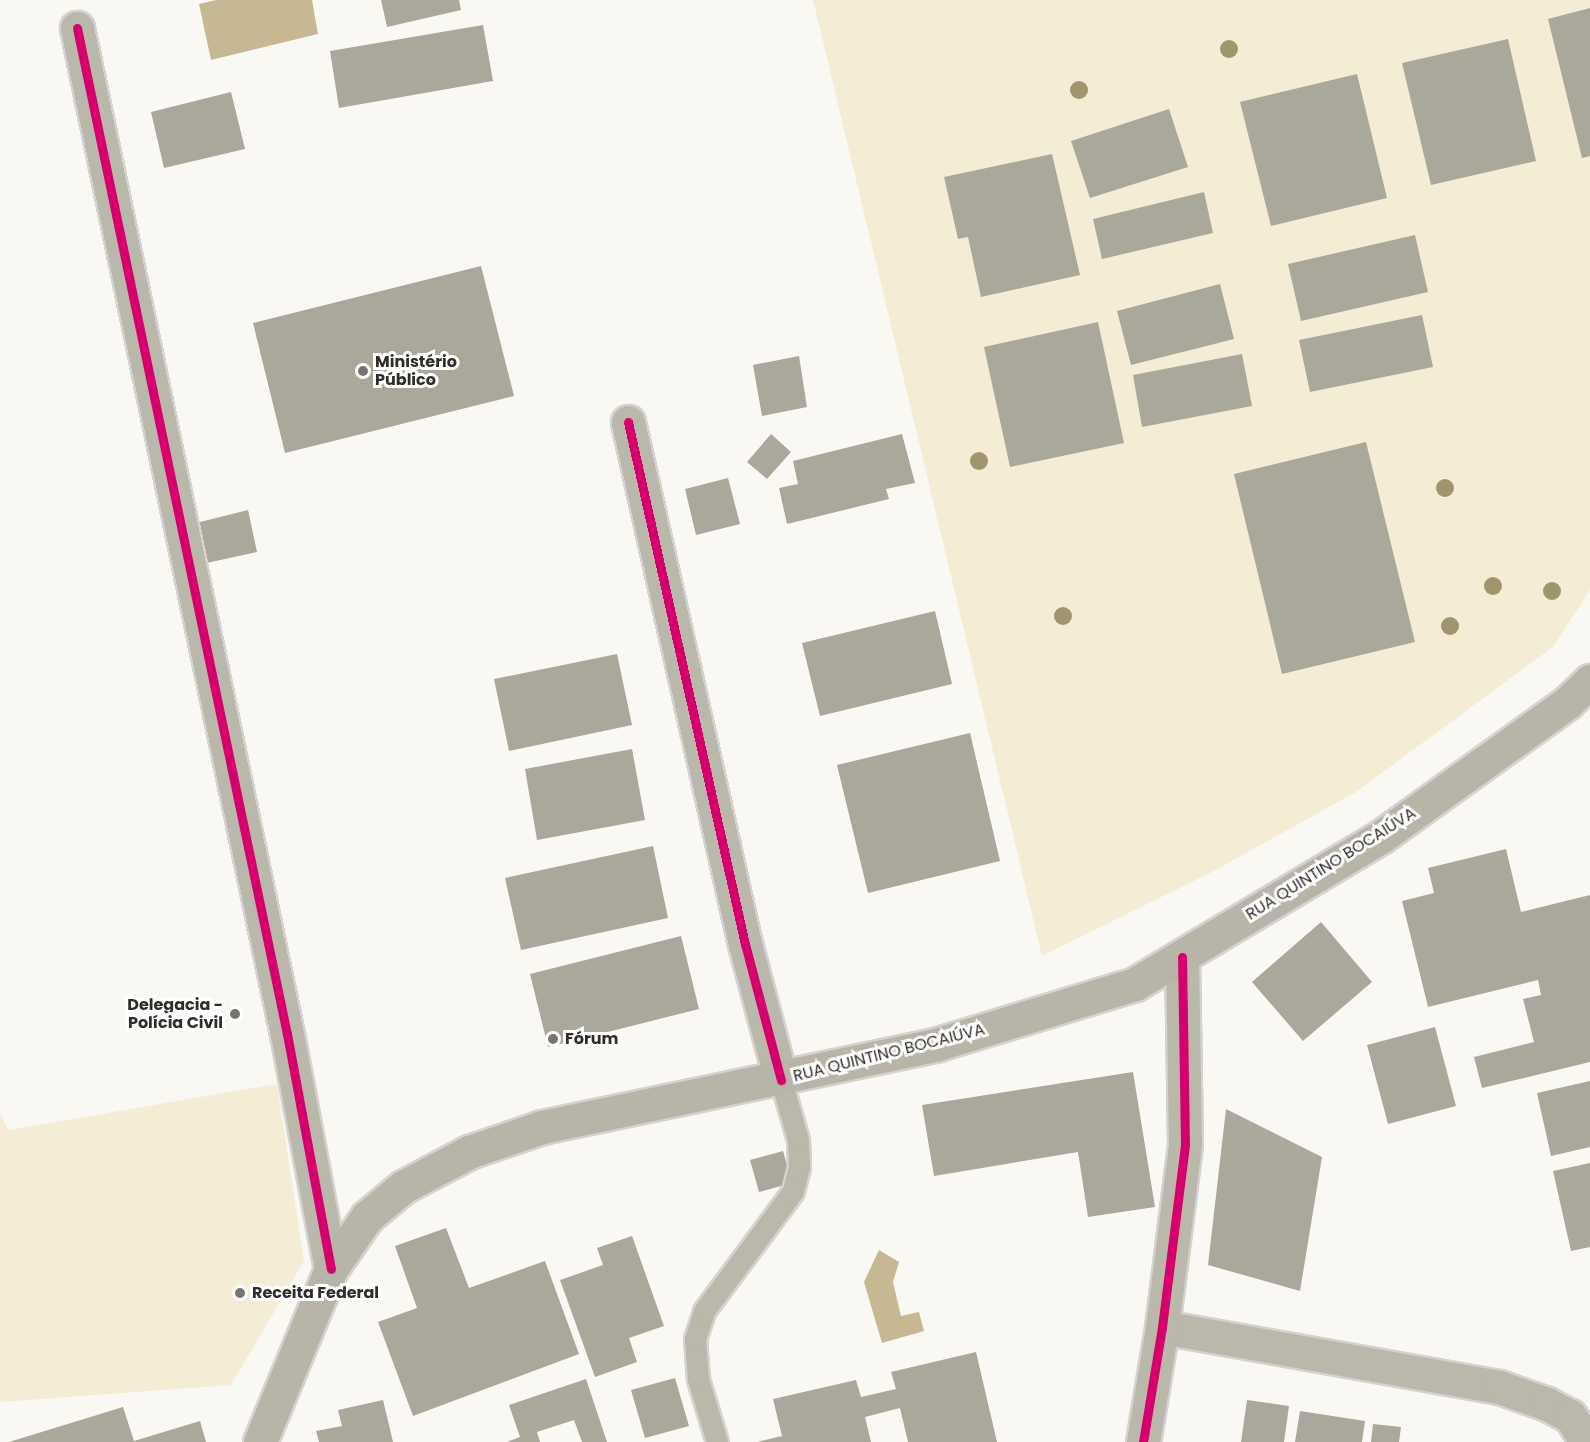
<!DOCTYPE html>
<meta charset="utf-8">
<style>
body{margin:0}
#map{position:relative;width:1590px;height:1442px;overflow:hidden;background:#f9f8f3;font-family:Poppins,sans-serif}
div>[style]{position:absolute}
.green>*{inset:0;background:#f5ecd6}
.water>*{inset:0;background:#c7b894}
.building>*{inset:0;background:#aaa79b}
.roads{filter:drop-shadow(2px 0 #d4d3cf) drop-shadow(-2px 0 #d4d3cf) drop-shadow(0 2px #d4d3cf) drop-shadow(0 -2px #d4d3cf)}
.lane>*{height:21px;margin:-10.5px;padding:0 10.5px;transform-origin:10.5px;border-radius:10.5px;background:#bab7ab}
.street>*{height:33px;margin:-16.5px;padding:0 16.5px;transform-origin:16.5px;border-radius:16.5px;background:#bab7ab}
.secondary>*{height:33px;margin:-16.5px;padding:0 16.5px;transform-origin:16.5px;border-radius:16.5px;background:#b9b4a8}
.cycleway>*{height:9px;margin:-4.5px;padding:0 4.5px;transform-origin:4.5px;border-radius:4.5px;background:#d6006c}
.trees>*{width:18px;height:18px;margin:-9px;border-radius:50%;background:#a1956e}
.dots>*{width:16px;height:16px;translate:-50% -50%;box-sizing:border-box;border:3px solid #fff;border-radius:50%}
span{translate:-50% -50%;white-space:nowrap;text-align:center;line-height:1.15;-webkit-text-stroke:6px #fff;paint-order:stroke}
.poi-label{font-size:16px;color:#2e2d29;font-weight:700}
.left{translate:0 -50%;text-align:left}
.right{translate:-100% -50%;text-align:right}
.street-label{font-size:16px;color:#2e2d29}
</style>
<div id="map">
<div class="green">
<i style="clip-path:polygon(813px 0,1590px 0,1590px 590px,1553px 647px,1356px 792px,1208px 874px,1042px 956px)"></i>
<i style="clip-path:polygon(277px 1084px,304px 1261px,231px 1385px,0 1402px,0 1112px,8px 1130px)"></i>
</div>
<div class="water">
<i style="clip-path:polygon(216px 0,312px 0,318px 34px,211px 60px,199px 4px)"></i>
<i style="clip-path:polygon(879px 1250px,899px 1262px,893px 1282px,901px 1316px,919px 1312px,924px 1331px,882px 1343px,864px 1282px)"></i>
</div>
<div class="building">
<i style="clip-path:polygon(381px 0,459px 0,461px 10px,387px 27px)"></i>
<i style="clip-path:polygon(1590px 8px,1590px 156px,1582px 158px,1548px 19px)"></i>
<i style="clip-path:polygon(483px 25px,493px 81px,339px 108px,330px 51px)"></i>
<i style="clip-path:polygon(1508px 39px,1536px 161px,1431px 185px,1402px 63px)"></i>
<i style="clip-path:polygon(1357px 74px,1387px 198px,1271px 226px,1240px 102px)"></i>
<i style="clip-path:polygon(231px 92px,245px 149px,164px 168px,151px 112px)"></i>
<i style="clip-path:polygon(1169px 109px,1188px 167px,1090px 198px,1071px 141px)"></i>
<i style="clip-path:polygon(1052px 154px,1080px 275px,981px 297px,968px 237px,958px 239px,944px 177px)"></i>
<i style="clip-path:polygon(1204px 192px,1213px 233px,1102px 259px,1093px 219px)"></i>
<i style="clip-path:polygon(1415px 235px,1428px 292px,1301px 321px,1288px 264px)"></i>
<i style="clip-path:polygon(481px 266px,514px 396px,285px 453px,253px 323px)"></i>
<i style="clip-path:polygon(1220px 284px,1234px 339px,1131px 365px,1117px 311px)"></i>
<i style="clip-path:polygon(1422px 315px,1433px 367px,1310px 392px,1299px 340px)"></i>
<i style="clip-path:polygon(1098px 322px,1124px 443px,1010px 467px,984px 347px)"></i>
<i style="clip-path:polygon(1242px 354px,1252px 406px,1142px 427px,1133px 375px)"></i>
<i style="clip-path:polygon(799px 356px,807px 407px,762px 416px,753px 365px)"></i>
<i style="clip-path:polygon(771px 434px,791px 452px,767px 479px,747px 462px)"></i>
<i style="clip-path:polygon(902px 434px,915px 483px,886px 489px,889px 499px,787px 524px,779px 488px,798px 484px,793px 461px)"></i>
<i style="clip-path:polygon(1366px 442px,1415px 642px,1282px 674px,1234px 474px)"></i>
<i style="clip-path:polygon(728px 478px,740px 524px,696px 535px,685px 489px)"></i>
<i style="clip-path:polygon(248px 510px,257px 552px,202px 564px,192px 524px)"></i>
<i style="clip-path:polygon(935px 611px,952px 684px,820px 716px,802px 643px)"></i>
<i style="clip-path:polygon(617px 654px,632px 725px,509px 751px,494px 679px)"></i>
<i style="clip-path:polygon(970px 733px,1000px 861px,868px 893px,837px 765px)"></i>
<i style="clip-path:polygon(632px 749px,645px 820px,537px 840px,525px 769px)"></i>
<i style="clip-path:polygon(653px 846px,668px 918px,521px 950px,505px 878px)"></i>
<i style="clip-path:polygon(1506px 849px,1521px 912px,1590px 895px,1590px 1062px,1482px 1088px,1474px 1057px,1534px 1042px,1523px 999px,1541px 995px,1538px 980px,1428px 1007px,1402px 901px,1434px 893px,1428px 868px)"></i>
<i style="clip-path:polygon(1321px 922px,1372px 982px,1303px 1041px,1252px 982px)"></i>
<i style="clip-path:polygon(681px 936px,699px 1009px,548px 1047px,530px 974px)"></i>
<i style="clip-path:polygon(1435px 1027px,1456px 1106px,1388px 1124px,1367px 1045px)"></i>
<i style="clip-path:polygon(1133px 1072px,1155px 1207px,1088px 1217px,1078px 1152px,934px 1176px,922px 1105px)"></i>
<i style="clip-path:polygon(1590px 1081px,1590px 1147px,1551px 1156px,1537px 1093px)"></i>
<i style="clip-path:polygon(1226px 1109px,1322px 1157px,1300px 1291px,1208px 1265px)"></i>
<i style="clip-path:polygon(783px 1151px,792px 1183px,759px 1192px,750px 1160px)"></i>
<i style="clip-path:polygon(1590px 1163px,1590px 1247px,1571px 1251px,1553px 1171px)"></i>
<i style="clip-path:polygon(446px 1228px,469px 1288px,545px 1261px,579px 1354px,413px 1416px,378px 1322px,417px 1308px,395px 1246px)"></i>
<i style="clip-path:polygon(632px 1236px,664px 1326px,629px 1338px,637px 1362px,595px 1377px,560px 1280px,603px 1265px,597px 1248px)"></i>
<i style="clip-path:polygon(976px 1352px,997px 1442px,908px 1442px,900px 1408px,865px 1417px,871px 1442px,757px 1442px,782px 1436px,773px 1399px,856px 1380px,861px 1397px,896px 1389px,891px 1372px)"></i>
<i style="clip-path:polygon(675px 1378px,689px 1426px,645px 1438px,631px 1390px)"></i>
<i style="clip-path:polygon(586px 1379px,607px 1442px,582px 1442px,574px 1420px,537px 1432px,540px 1442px,507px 1442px,520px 1437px,509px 1405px)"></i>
<i style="clip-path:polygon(383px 1400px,393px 1442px,319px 1442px,316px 1431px,342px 1426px,338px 1410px)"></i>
<i style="clip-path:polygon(1247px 1400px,1289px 1406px,1284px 1442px,1241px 1442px)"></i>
<i style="clip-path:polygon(123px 1407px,134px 1441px,200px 1421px,206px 1442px,9px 1442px)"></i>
<i style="clip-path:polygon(1300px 1411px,1365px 1421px,1362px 1442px,1295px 1442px)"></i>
<i style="clip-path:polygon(1373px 1424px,1401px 1427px,1399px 1442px,1371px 1442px)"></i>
</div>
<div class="roads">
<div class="lane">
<i style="left:717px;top:1442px;width:66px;rotate:-106.8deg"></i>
<i style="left:698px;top:1379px;width:40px;rotate:-94.3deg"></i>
<i style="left:695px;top:1339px;width:29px;rotate:-72deg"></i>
<i style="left:704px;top:1311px;width:149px;rotate:-53.4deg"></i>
<i style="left:793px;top:1191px;width:25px;rotate:-76deg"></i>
<i style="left:799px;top:1167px;width:27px;rotate:-92deg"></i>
<i style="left:798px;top:1140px;width:62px;rotate:-105.8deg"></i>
</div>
<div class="street">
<i style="left:77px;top:28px;width:1028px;rotate:78.21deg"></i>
<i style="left:287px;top:1034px;width:239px;rotate:79.4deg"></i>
<i style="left:628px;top:422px;width:535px;rotate:77.37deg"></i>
<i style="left:745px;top:944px;width:141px;rotate:75.2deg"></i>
<i style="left:1162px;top:1327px;width:342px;rotate:10.1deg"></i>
<i style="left:1499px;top:1387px;width:51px;rotate:19.5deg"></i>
<i style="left:1547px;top:1404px;width:26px;rotate:28deg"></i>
<i style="left:1570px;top:1416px;width:31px;rotate:57deg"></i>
<i style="left:1143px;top:1442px;width:117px;rotate:-80.6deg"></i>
<i style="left:1162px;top:1327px;width:183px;rotate:-82.8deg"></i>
<i style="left:1185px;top:1145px;width:188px;rotate:-90.9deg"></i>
</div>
<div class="secondary">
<i style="left:260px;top:1442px;width:187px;rotate:-67.7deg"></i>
<i style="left:331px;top:1269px;width:63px;rotate:-55.3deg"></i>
<i style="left:367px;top:1217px;width:47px;rotate:-39.8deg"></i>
<i style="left:403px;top:1187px;width:75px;rotate:-27.9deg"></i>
<i style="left:469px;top:1152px;width:77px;rotate:-18.9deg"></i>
<i style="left:542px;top:1127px;width:405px;rotate:-11.8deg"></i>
<i style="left:938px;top:1044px;width:206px;rotate:-16.9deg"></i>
<i style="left:1135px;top:984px;width:288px;rotate:-30.9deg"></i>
<i style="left:1382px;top:836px;width:228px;rotate:-35.7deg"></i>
<i style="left:1567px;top:703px;width:32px;rotate:-44deg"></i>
</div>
</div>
<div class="cycleway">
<i style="left:77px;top:28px;width:1028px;rotate:78.21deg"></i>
<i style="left:287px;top:1034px;width:239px;rotate:79.4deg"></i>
<i style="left:628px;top:422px;width:535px;rotate:77.37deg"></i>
<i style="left:745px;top:944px;width:141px;rotate:75.2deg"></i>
<i style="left:1143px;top:1442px;width:117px;rotate:-80.6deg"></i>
<i style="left:1162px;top:1327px;width:183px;rotate:-82.8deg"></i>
<i style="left:1185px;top:1145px;width:188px;rotate:-90.9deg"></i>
</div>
<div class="trees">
<i style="left:1229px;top:49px"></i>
<i style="left:1079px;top:90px"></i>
<i style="left:979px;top:461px"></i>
<i style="left:1445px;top:488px"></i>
<i style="left:1493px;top:586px"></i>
<i style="left:1552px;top:591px"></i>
<i style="left:1063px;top:616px"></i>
<i style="left:1450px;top:626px"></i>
</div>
<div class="dots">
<i style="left:363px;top:371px;background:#757470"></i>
<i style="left:235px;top:1014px;background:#757470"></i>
<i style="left:553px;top:1039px;background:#757470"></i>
<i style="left:240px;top:1293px;background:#757470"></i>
</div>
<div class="poi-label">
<span class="left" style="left:375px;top:371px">Ministério<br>Público</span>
<span class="right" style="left:223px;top:1014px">Delegacia -<br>Polícia Civil</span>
<span class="left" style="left:565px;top:1039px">Fórum</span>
<span class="left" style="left:252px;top:1293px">Receita Federal</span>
</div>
<div class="street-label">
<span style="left:1331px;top:864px;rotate:-32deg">RUA QUINTINO BOCAIÚVA</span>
<span style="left:889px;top:1053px;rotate:-14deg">RUA QUINTINO BOCAIÚVA</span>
</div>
</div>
